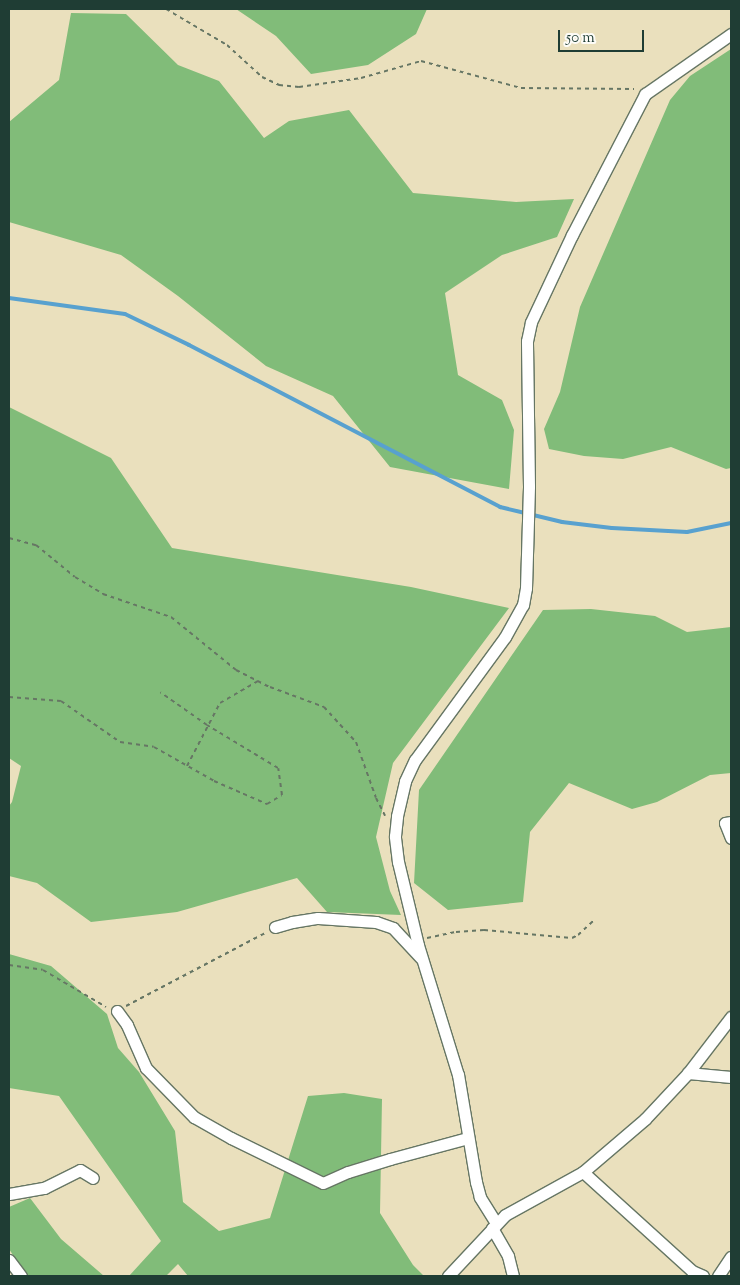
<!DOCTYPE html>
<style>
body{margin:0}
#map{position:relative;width:740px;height:1285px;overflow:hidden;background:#eae0bd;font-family:"Sorts Mill Goudy",serif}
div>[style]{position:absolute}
.forest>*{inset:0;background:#81bc79}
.stream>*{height:4px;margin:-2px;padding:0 2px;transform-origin:2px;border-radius:2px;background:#58a1cf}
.path>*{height:2px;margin-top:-1px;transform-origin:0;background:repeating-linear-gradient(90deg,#667664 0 4px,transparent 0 8px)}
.roads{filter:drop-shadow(1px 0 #667664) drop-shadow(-1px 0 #667664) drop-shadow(0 1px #667664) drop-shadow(0 -1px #667664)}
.minor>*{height:11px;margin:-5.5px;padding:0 5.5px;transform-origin:5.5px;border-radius:5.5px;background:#fff}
span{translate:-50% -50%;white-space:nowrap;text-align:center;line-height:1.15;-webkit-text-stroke:4.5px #fdfcf7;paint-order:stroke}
.frame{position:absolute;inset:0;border:10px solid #1f3d34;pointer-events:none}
.scale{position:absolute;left:558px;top:30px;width:86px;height:22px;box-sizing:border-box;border:2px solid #1f3d34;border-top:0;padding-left:6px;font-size:15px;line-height:18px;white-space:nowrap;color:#1f3d34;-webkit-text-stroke:4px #fdfcf7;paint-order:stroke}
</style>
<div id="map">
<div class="forest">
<i style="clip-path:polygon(236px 9px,427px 9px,416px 34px,368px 65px,311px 74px,276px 36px)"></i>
<i style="clip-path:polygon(71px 13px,126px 14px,178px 65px,219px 81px,264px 138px,289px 121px,349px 110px,413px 193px,516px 202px,574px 199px,557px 237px,502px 255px,445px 293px,458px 375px,502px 400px,514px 430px,509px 489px,390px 467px,333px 396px,266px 366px,178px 296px,121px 255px,9px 222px,9px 122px,59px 80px)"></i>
<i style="clip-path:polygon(731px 49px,731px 468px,726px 469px,671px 447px,623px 459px,584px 456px,549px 449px,544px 429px,560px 392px,580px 307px,670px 100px,690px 76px)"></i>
<i style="clip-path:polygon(9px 407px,111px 458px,172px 548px,411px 587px,509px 608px,393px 763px,376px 837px,390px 891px,401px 915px,327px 912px,297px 878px,177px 912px,91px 922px,37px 883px,9px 876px,9px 806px,12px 802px,21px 766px,9px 758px)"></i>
<i style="clip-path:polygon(591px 609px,655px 616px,687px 632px,731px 627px,731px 773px,710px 775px,657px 802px,632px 809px,569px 783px,530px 832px,523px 902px,448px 910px,414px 883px,419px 790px,543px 610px)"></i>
<i style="clip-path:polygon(9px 954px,51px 966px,107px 1014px,118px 1048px,139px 1072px,175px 1131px,183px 1202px,219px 1231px,270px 1218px,308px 1096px,344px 1093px,382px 1099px,380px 1213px,413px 1265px,424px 1276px,188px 1276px,178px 1264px,166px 1276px,129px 1276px,161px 1241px,59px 1096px,9px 1088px)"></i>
<i style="clip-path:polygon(30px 1198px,61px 1239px,104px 1276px,27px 1276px,9px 1249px,9px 1207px)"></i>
</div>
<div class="stream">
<i style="left:9px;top:298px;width:117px;rotate:7.9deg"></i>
<i style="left:125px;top:314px;width:71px;rotate:25.8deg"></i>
<i style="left:189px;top:345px;width:351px;rotate:27.5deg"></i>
<i style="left:500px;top:507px;width:64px;rotate:13.6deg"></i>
<i style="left:562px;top:522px;width:50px;rotate:6.8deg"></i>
<i style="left:612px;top:528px;width:75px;rotate:3.1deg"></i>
<i style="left:687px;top:532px;width:45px;rotate:-11.6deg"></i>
</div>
<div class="path">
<i style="left:166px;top:9px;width:71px;rotate:30.5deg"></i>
<i style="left:227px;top:45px;width:47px;rotate:42.4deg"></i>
<i style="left:262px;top:77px;width:19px;rotate:25deg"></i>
<i style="left:279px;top:85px;width:20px;rotate:6deg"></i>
<i style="left:299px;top:87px;width:63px;rotate:-8.3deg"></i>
<i style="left:361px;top:78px;width:62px;rotate:-15.8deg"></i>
<i style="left:421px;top:61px;width:104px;rotate:15.1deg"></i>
<i style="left:521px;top:88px;width:113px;rotate:0.5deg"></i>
<i style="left:9px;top:538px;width:28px;rotate:15deg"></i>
<i style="left:36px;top:545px;width:50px;rotate:39.4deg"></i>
<i style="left:75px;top:577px;width:33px;rotate:31deg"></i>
<i style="left:103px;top:594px;width:72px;rotate:18.7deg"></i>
<i style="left:171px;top:617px;width:84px;rotate:39.2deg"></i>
<i style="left:236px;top:670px;width:38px;rotate:27deg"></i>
<i style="left:270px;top:687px;width:58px;rotate:20.3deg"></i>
<i style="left:324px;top:707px;width:47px;rotate:47.6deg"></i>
<i style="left:356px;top:742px;width:59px;rotate:70.3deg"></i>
<i style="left:376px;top:798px;width:20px;rotate:63deg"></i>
<i style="left:9px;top:697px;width:52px;rotate:4.4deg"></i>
<i style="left:61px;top:701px;width:72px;rotate:34.8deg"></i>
<i style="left:120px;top:742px;width:34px;rotate:8deg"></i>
<i style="left:154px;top:747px;width:69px;rotate:29.5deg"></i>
<i style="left:214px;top:781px;width:58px;rotate:23.5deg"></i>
<i style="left:267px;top:804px;width:17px;rotate:-31deg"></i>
<i style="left:282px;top:795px;width:27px;rotate:-98deg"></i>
<i style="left:278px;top:768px;width:83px;rotate:-148.8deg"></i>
<i style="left:207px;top:725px;width:57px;rotate:-144.9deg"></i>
<i style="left:187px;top:766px;width:71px;rotate:-62.4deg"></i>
<i style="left:220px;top:703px;width:44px;rotate:-30.1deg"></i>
<i style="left:427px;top:938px;width:30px;rotate:-12deg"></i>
<i style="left:456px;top:932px;width:28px;rotate:-4deg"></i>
<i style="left:484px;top:930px;width:88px;rotate:5.2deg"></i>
<i style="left:572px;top:938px;width:7px;rotate:-27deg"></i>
<i style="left:578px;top:935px;width:21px;rotate:-43deg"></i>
<i style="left:9px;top:965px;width:34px;rotate:8deg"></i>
<i style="left:43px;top:970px;width:73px;rotate:30.4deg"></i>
<i style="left:126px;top:1006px;width:157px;rotate:-27.7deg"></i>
</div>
<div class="roads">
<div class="minor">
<i style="left:731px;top:822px;width:6px;rotate:171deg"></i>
<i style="left:725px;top:823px;width:16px;rotate:68deg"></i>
<i style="left:275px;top:927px;width:18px;rotate:-16deg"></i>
<i style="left:292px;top:922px;width:26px;rotate:-9deg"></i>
<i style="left:318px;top:918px;width:58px;rotate:3.9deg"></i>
<i style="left:376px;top:922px;width:18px;rotate:19deg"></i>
<i style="left:393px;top:928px;width:41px;rotate:47deg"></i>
<i style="left:117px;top:1011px;width:17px;rotate:54deg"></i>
<i style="left:127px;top:1025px;width:47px;rotate:66.2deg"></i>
<i style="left:146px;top:1068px;width:69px;rotate:45.6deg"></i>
<i style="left:194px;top:1117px;width:43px;rotate:29.6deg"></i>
<i style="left:231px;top:1138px;width:102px;rotate:26.1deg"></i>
<i style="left:323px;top:1183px;width:27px;rotate:-24deg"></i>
<i style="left:348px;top:1172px;width:44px;rotate:-17.2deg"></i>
<i style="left:390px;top:1159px;width:81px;rotate:-15.1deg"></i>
<i style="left:688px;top:1073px;width:43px;rotate:5.3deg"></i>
<i style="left:583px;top:1172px;width:147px;rotate:42.2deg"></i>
<i style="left:692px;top:1271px;width:12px;rotate:24deg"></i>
<i style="left:9px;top:1194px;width:36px;rotate:-10deg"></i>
<i style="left:44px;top:1188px;width:40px;rotate:-26.6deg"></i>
<i style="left:80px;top:1170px;width:15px;rotate:32deg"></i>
<i style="left:496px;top:1223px;width:31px;rotate:-122deg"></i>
<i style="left:480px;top:1197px;width:16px;rotate:-105deg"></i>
<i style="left:476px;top:1182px;width:109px;rotate:-99.5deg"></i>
<i style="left:458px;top:1075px;width:136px;rotate:-107.1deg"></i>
<i style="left:418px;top:945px;width:85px;rotate:-103.5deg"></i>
<i style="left:398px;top:862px;width:26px;rotate:-97deg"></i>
<i style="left:395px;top:836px;width:20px;rotate:-84deg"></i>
<i style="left:397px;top:816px;width:36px;rotate:-77deg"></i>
<i style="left:405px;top:781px;width:23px;rotate:-65deg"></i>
<i style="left:415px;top:760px;width:152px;rotate:-53.8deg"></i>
<i style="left:505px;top:637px;width:37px;rotate:-61deg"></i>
<i style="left:523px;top:605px;width:17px;rotate:-80deg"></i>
<i style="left:526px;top:588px;width:102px;rotate:-88.3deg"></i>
<i style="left:529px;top:486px;width:145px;rotate:-90.8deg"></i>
<i style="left:527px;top:341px;width:19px;rotate:-78deg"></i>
<i style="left:531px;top:322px;width:96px;rotate:-64.8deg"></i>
<i style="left:572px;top:235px;width:159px;rotate:-62.6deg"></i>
<i style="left:645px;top:94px;width:105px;rotate:-34.9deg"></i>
<i style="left:492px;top:1228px;width:32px;rotate:60deg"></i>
<i style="left:508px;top:1256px;width:21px;rotate:76deg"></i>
<i style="left:9px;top:1260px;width:20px;rotate:53deg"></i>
<i style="left:448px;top:1276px;width:83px;rotate:-46.9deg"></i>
<i style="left:505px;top:1215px;width:89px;rotate:-28.9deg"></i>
<i style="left:583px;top:1172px;width:82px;rotate:-40.5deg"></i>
<i style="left:645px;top:1119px;width:63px;rotate:-46.9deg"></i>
<i style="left:688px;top:1073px;width:71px;rotate:-52.5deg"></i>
<i style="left:718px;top:1276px;width:23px;rotate:-56deg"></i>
</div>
</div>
<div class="frame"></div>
<div class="scale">50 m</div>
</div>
